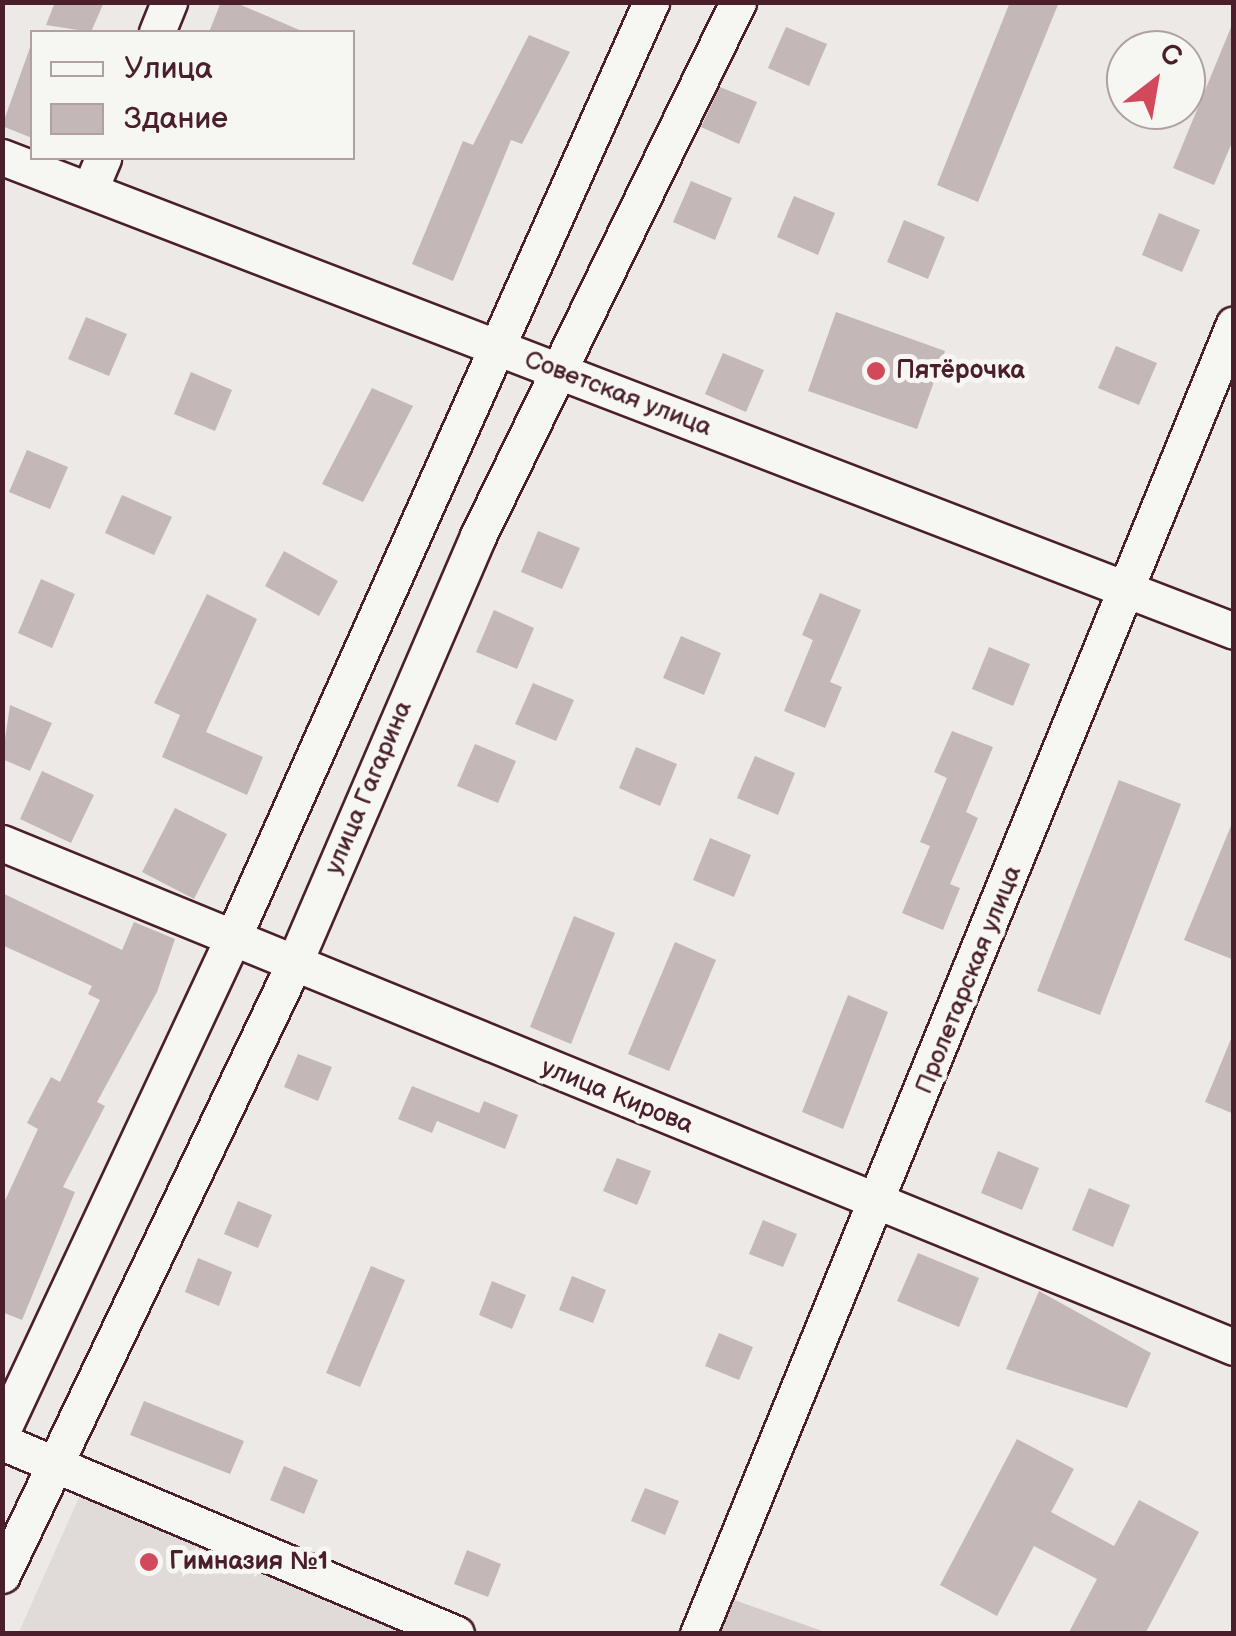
<!DOCTYPE html>
<meta charset="utf-8">
<style>
body{margin:0}
#map{position:relative;width:1236px;height:1636px;overflow:hidden;background:#ece9e6;font-family:"Balsamiq Sans",sans-serif}
div>[style]{position:absolute}
.built>*{inset:0;background:#e0dad8}
.green>*{inset:0;background:#d4cbca}
.building>*{inset:0;background:#c4b7b7}
.roads{filter:drop-shadow(2px 0 #4a1f2b) drop-shadow(-2px 0 #4a1f2b) drop-shadow(0 2px #4a1f2b) drop-shadow(0 -2px #4a1f2b)}
.minor>*{height:35px;margin:-17.5px;padding:0 17.5px;transform-origin:17.5px;border-radius:17.5px;background:#f6f6f2}
.dots>*{width:28px;height:28px;translate:-50% -50%;box-sizing:border-box;border:5px solid #f6f6f2;border-radius:50%}
span{translate:-50% -50%;white-space:nowrap;text-align:center;line-height:1.15;-webkit-text-stroke:10px #f6f6f2;paint-order:stroke}
.poi-label{font-size:25px;color:#4a1f2b;font-weight:700}
.left{translate:0 -50%;text-align:left}
.street-label{font-size:25px;color:#4a1f2b}
.frame{position:absolute;inset:0;border:5px solid #4a1f2b;pointer-events:none}
.legend{position:absolute;left:30px;top:30px;width:325px;height:130px;box-sizing:border-box;background:#f6f6f2;border:2px solid #b1a0a2;margin:0;padding:12px 18px;list-style:none;font-size:30px;color:#4a1f2b}
.legend li{display:flex;align-items:center;gap:20px;height:50px}
.legend b{width:50px;border:2px solid #b1a0a2}
.north{position:absolute;left:1106px;top:30px;width:100px;height:100px;box-sizing:border-box;background:#f6f6f2;border:2px solid #b1a0a2;border-radius:50%;rotate:31deg;font-size:28px;font-weight:700;line-height:40px;text-align:center;color:#4a1f2b}
.north::after{content:'';display:block;margin:auto;width:35px;height:45px;background:#d1495b;clip-path:polygon(50% 0,100% 100%,50% 72%,0 100%)}
</style>
<div id="map">
<div class="built">
<i style="clip-path:polygon(82px 1491px,413px 1634px,18px 1634px)"></i>
</div>
<div class="green">
<i style="clip-path:polygon(720px 1595px,828px 1633px,704px 1634px)"></i>
</div>
<div class="building">
<i style="clip-path:polygon(55px 2px,104px 2px,91px 32px,46px 25px)"></i>
<i style="clip-path:polygon(221px 2px,234px 2px,304px 32px,209px 32px)"></i>
<i style="clip-path:polygon(1010px 2px,1059px 2px,978px 202px,937px 185px)"></i>
<i style="clip-path:polygon(1234px 20px,1234px 138px,1214px 185px,1173px 168px)"></i>
<i style="clip-path:polygon(786px 27px,827px 44px,809px 86px,768px 68px)"></i>
<i style="clip-path:polygon(529px 35px,570px 52px,522px 144px,511px 140px,453px 281px,412px 264px,463px 141px,473px 145px)"></i>
<i style="clip-path:polygon(32px 42px,32px 138px,2px 126px)"></i>
<i style="clip-path:polygon(720px 87px,757px 102px,739px 144px,701px 127px)"></i>
<i style="clip-path:polygon(691px 181px,732px 198px,715px 240px,673px 222px)"></i>
<i style="clip-path:polygon(794px 196px,835px 213px,818px 255px,777px 237px)"></i>
<i style="clip-path:polygon(1159px 213px,1200px 230px,1182px 272px,1142px 255px)"></i>
<i style="clip-path:polygon(904px 220px,945px 237px,928px 279px,887px 262px)"></i>
<i style="clip-path:polygon(836px 312px,945px 351px,917px 429px,808px 391px)"></i>
<i style="clip-path:polygon(86px 317px,127px 334px,109px 376px,68px 359px)"></i>
<i style="clip-path:polygon(1116px 346px,1157px 363px,1139px 405px,1098px 388px)"></i>
<i style="clip-path:polygon(723px 353px,764px 370px,746px 412px,705px 394px)"></i>
<i style="clip-path:polygon(191px 372px,232px 390px,215px 431px,174px 414px)"></i>
<i style="clip-path:polygon(372px 388px,413px 406px,363px 502px,322px 484px)"></i>
<i style="clip-path:polygon(27px 450px,68px 467px,50px 509px,9px 492px)"></i>
<i style="clip-path:polygon(122px 495px,172px 517px,154px 555px,105px 533px)"></i>
<i style="clip-path:polygon(538px 531px,580px 548px,562px 589px,521px 572px)"></i>
<i style="clip-path:polygon(284px 551px,338px 581px,319px 616px,265px 586px)"></i>
<i style="clip-path:polygon(41px 579px,75px 594px,52px 648px,18px 633px)"></i>
<i style="clip-path:polygon(820px 593px,861px 610px,830px 682px,842px 687px,825px 728px,784px 711px,813px 640px,802px 635px)"></i>
<i style="clip-path:polygon(207px 594px,257px 619px,206px 732px,263px 757px,247px 795px,162px 757px,180px 715px,154px 703px)"></i>
<i style="clip-path:polygon(494px 610px,534px 628px,517px 669px,476px 652px)"></i>
<i style="clip-path:polygon(681px 636px,721px 653px,704px 695px,663px 678px)"></i>
<i style="clip-path:polygon(989px 647px,1030px 664px,1013px 706px,972px 689px)"></i>
<i style="clip-path:polygon(533px 683px,574px 700px,556px 741px,515px 724px)"></i>
<i style="clip-path:polygon(10px 705px,52px 723px,30px 771px,2px 759px)"></i>
<i style="clip-path:polygon(952px 731px,993px 747px,966px 812px,978px 818px,950px 884px,960px 888px,943px 930px,902px 913px,930px 846px,920px 842px,947px 778px,934px 772px)"></i>
<i style="clip-path:polygon(475px 744px,516px 761px,498px 803px,457px 786px)"></i>
<i style="clip-path:polygon(636px 747px,677px 764px,660px 806px,619px 788px)"></i>
<i style="clip-path:polygon(755px 756px,795px 773px,778px 815px,737px 798px)"></i>
<i style="clip-path:polygon(42px 771px,94px 795px,71px 843px,20px 819px)"></i>
<i style="clip-path:polygon(1119px 780px,1181px 804px,1100px 1015px,1037px 991px)"></i>
<i style="clip-path:polygon(175px 808px,227px 834px,194px 899px,142px 872px)"></i>
<i style="clip-path:polygon(1233px 821px,1234px 821px,1234px 960px,1184px 940px)"></i>
<i style="clip-path:polygon(710px 838px,751px 855px,734px 897px,693px 880px)"></i>
<i style="clip-path:polygon(2px 893px,122px 950px,134px 922px,175px 939px,157px 992px,97px 1102px,105px 1106px,63px 1187px,75px 1192px,22px 1320px,2px 1312px,2px 1207px,38px 1129px,27px 1123px,51px 1077px,60px 1082px,100px 1000px,88px 994px,92px 986px,2px 945px)"></i>
<i style="clip-path:polygon(574px 916px,615px 933px,571px 1044px,530px 1027px)"></i>
<i style="clip-path:polygon(675px 942px,716px 960px,669px 1071px,628px 1054px)"></i>
<i style="clip-path:polygon(848px 995px,888px 1012px,843px 1129px,802px 1112px)"></i>
<i style="clip-path:polygon(1233px 1034px,1234px 1034px,1234px 1114px,1205px 1102px)"></i>
<i style="clip-path:polygon(298px 1054px,332px 1067px,318px 1101px,284px 1087px)"></i>
<i style="clip-path:polygon(412px 1086px,479px 1113px,484px 1101px,518px 1115px,505px 1149px,437px 1121px,432px 1133px,398px 1119px)"></i>
<i style="clip-path:polygon(998px 1151px,1039px 1168px,1022px 1210px,981px 1193px)"></i>
<i style="clip-path:polygon(617px 1158px,651px 1171px,637px 1205px,603px 1191px)"></i>
<i style="clip-path:polygon(1089px 1188px,1130px 1205px,1113px 1247px,1072px 1230px)"></i>
<i style="clip-path:polygon(238px 1201px,272px 1215px,258px 1248px,224px 1234px)"></i>
<i style="clip-path:polygon(763px 1220px,797px 1234px,783px 1267px,749px 1254px)"></i>
<i style="clip-path:polygon(918px 1253px,979px 1278px,959px 1327px,897px 1301px)"></i>
<i style="clip-path:polygon(198px 1258px,232px 1272px,219px 1306px,185px 1292px)"></i>
<i style="clip-path:polygon(371px 1266px,405px 1280px,360px 1387px,326px 1373px)"></i>
<i style="clip-path:polygon(572px 1276px,606px 1290px,593px 1323px,559px 1310px)"></i>
<i style="clip-path:polygon(492px 1281px,526px 1295px,512px 1329px,479px 1315px)"></i>
<i style="clip-path:polygon(1039px 1291px,1151px 1353px,1127px 1408px,1006px 1369px)"></i>
<i style="clip-path:polygon(719px 1333px,753px 1347px,739px 1380px,705px 1366px)"></i>
<i style="clip-path:polygon(144px 1401px,244px 1441px,230px 1474px,130px 1435px)"></i>
<i style="clip-path:polygon(1017px 1439px,1074px 1469px,1051px 1512px,1114px 1546px,1139px 1500px,1199px 1532px,1145px 1634px,1068px 1634px,1097px 1579px,1034px 1546px,997px 1616px,940px 1585px)"></i>
<i style="clip-path:polygon(284px 1466px,318px 1480px,304px 1514px,270px 1500px)"></i>
<i style="clip-path:polygon(645px 1488px,679px 1501px,665px 1535px,631px 1521px)"></i>
<i style="clip-path:polygon(467px 1550px,501px 1564px,488px 1597px,454px 1584px)"></i>
</div>
<div class="roads">
<div class="minor">
<i style="left:157px;top:32px;width:32px;rotate:-68deg"></i>
<i style="left:2px;top:157px;width:1320px;rotate:21.04deg"></i>
<i style="left:90px;top:189px;width:34px;rotate:-67deg"></i>
<i style="left:2px;top:843px;width:1331px;rotate:22.25deg"></i>
<i style="left:2px;top:1431px;width:540px;rotate:-64.91deg"></i>
<i style="left:231px;top:942px;width:1030px;rotate:-65.92deg"></i>
<i style="left:2px;top:1442px;width:493px;rotate:22.9deg"></i>
<i style="left:2px;top:1575px;width:673px;rotate:-64.46deg"></i>
<i style="left:292px;top:968px;width:470px;rotate:-66.7deg"></i>
<i style="left:478px;top:536px;width:594px;rotate:-64.04deg"></i>
<i style="left:698px;top:1634px;width:1415px;rotate:-67.75deg"></i>
</div>
</div>
<div class="dots">
<i style="left:876px;top:371px;background:#d1495b"></i>
<i style="left:149px;top:1562px;background:#d1495b"></i>
</div>
<div class="poi-label">
<span class="left" style="left:896px;top:371px">Пятёрочка</span>
<span class="left" style="left:169px;top:1562px">Гимназия №1</span>
</div>
<div class="street-label">
<span style="left:618px;top:394px;rotate:21deg">Советская улица</span>
<span style="left:369px;top:788px;rotate:-67deg">улица Гагарина</span>
<span style="left:969px;top:980px;rotate:-68deg">Пролетарская улица</span>
<span style="left:617px;top:1097px;rotate:22deg">улица Кирова</span>
</div>
<div class="frame"></div>
<ul class="legend">
<li><b style="height:12px;background:#f6f6f2"></b>Улица</li>
<li><b style="height:28px;background:#c4b7b7"></b>Здание</li>
</ul>
<div class="north">С</div>
</div>
